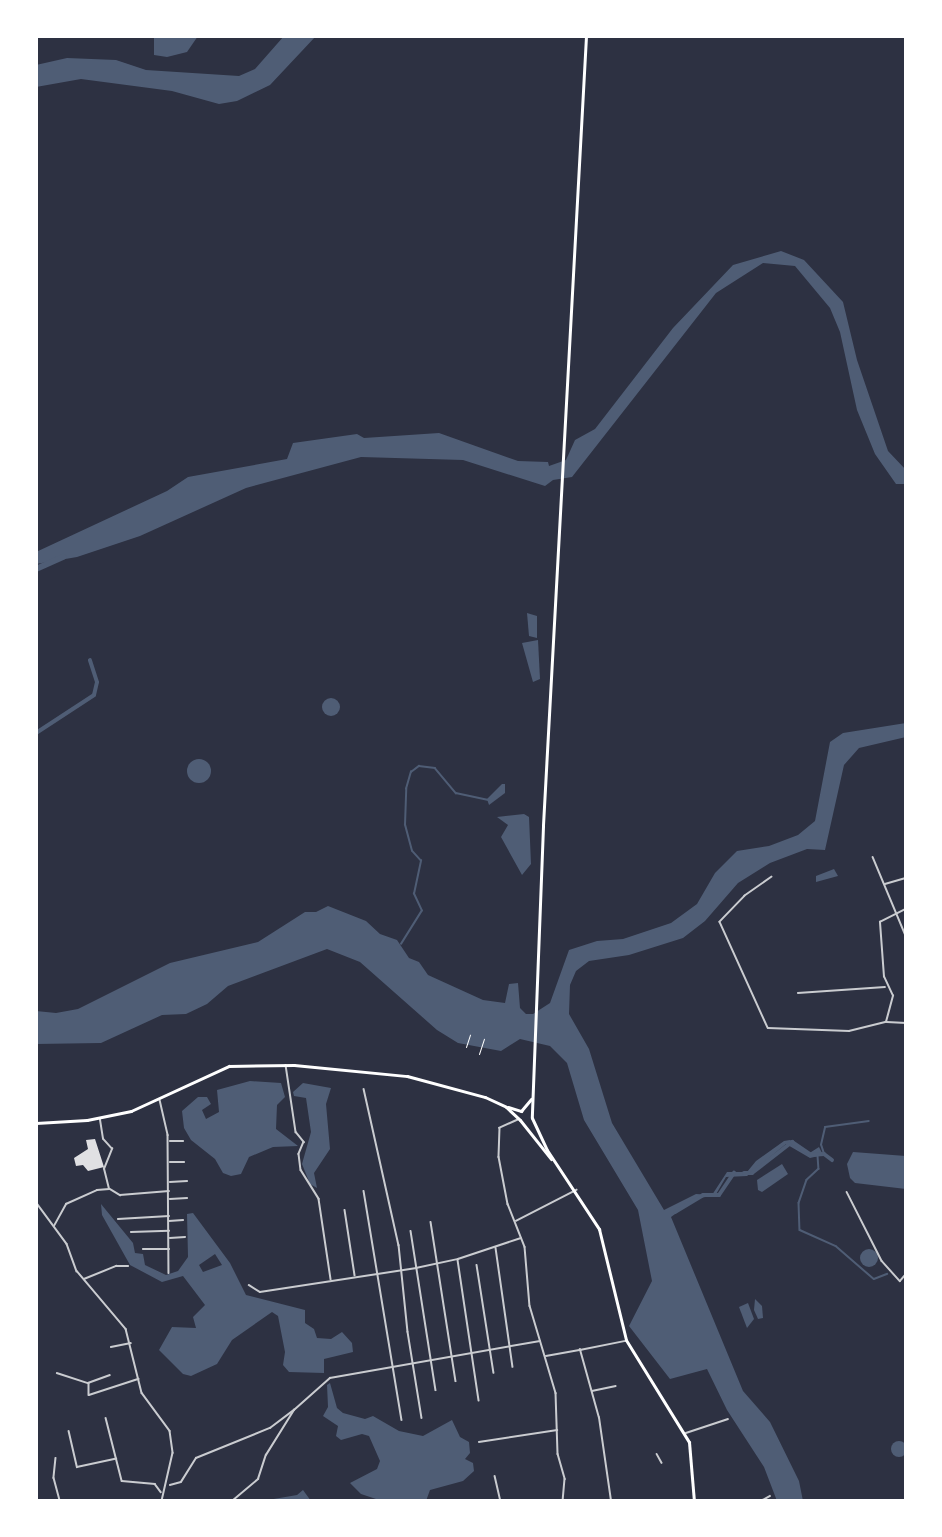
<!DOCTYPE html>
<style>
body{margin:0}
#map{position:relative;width:942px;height:1537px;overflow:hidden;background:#2d3142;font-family:"Varela Round",sans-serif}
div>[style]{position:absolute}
.water>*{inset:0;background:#4f5d75}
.round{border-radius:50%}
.stream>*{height:1.5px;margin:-0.75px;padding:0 0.75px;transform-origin:0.75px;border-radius:0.75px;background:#4f5d75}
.canal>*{height:4px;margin:-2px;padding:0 2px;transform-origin:2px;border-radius:2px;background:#4f5d75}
.river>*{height:6px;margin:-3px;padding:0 3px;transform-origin:3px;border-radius:3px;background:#4f5d75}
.building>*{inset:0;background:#e0e0e3}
.path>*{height:1px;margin:-0.5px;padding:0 0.5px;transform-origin:0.5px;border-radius:0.5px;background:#fff}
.minor>*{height:1.5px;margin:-0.75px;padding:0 0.75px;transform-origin:0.75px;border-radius:0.75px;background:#caccd0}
.trunk>*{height:3px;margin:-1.5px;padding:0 1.5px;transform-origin:1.5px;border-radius:1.5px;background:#fff}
span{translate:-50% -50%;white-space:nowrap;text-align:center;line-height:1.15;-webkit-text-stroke:4.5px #fff;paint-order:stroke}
.frame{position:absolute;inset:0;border:38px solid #fff;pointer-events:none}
</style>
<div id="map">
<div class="water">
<i style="clip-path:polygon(154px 36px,198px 36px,187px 52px,167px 57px,154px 55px)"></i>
<i style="clip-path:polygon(284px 36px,316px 36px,270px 85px,237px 101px,219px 104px,172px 91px,81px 79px,36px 87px,36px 65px,67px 58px,116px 60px,146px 70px,239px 76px,255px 69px)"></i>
<i style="clip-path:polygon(781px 251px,804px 260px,843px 302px,857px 360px,888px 451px,906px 470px,906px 484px,896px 484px,875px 454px,857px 410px,840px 332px,830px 308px,795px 266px,763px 263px,716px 293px,572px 477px,553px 480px,545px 486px,463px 460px,361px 457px,246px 488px,140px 536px,77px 557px,36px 564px,36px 552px,167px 491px,188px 477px,287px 459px,293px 443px,357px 434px,364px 438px,439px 433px,518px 461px,548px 462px,549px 466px,566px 460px,575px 440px,595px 429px,673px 328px,733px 265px)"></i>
<i style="clip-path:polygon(527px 613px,537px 616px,537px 638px,529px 636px)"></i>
<i style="clip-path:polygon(538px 640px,540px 679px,533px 682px,522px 643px)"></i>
<i class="round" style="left:322px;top:698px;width:18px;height:18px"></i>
<i style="clip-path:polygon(906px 723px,906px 737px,859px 748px,844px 765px,825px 850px,807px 849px,770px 863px,738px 883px,705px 921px,683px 938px,629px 955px,589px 961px,576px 971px,570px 985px,569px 1014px,589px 1049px,612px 1123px,664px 1210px,696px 1194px,712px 1195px,727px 1172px,747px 1172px,756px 1161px,784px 1141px,790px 1140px,808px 1154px,819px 1147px,823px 1155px,810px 1158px,786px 1144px,747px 1176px,726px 1177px,715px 1196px,697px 1198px,671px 1217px,743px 1391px,770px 1422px,799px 1481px,803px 1501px,777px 1501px,764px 1467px,727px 1410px,707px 1369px,670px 1379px,629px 1326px,652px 1281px,638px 1210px,584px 1120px,567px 1063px,550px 1046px,520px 1039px,501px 1051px,458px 1043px,437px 1030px,360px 962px,327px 949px,228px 986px,207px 1004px,186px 1014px,162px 1015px,101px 1043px,36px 1044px,36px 1011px,56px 1013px,78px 1009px,170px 963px,258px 942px,305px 912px,316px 912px,328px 906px,366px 921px,380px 934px,397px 940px,409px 958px,419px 962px,428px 975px,483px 1000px,505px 1003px,509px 984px,518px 983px,520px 1008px,526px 1014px,533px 1014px,550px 1003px,569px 950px,597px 941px,623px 939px,671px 923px,697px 904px,715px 873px,737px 851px,769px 846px,798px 835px,815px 821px,830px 742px,843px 733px)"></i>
<i class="round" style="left:187px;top:759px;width:24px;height:24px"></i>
<i style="clip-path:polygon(502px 784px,505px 784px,505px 793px,489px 805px,487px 799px)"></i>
<i style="clip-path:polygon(524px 814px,529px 817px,531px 864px,522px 875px,501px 837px,508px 825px,497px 817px)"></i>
<i style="clip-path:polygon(834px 869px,838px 876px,816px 882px,816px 876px)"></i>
<i style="clip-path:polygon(250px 1081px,281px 1083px,285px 1097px,277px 1105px,276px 1129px,298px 1146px,273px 1147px,249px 1157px,241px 1174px,231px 1176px,223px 1173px,215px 1159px,191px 1140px,184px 1128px,182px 1111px,198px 1097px,207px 1097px,211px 1104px,202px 1110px,206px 1119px,219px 1112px,217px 1090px)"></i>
<i style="clip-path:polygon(303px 1083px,331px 1088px,326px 1104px,330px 1149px,314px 1173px,317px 1188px,310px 1184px,302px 1164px,311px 1132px,306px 1098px,294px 1096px,293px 1092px)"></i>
<i style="clip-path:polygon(853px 1152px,906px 1156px,906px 1189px,855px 1183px,850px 1178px,847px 1164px)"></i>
<i style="clip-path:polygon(782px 1164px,788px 1174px,762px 1192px,758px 1190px,757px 1180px)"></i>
<i style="clip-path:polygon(evenodd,101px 1204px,133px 1243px,135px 1253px,143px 1254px,145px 1265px,166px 1275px,178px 1271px,188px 1257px,187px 1214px,193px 1213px,230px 1263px,246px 1295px,305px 1310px,305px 1323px,314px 1329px,317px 1338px,331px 1339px,342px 1332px,352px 1343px,353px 1352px,324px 1359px,324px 1373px,289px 1372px,283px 1365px,285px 1352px,278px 1316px,272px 1312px,232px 1340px,217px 1364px,191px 1376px,183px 1374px,159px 1350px,172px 1327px,196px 1328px,193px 1317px,205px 1305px,183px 1276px,162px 1282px,130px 1265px,102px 1215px,101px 1204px,215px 1254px,222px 1265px,203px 1272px,199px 1265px,215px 1254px)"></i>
<i class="round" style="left:860px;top:1249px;width:18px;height:18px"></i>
<i style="clip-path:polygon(755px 1299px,762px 1306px,763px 1318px,758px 1319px,754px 1310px)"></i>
<i style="clip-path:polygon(748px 1303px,754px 1319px,747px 1328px,739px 1307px)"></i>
<i style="clip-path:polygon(330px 1383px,337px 1408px,343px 1413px,365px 1419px,373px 1416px,399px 1431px,423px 1436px,452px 1420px,460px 1437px,469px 1442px,470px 1453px,465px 1459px,473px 1463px,474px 1471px,463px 1481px,430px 1490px,426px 1501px,382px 1501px,361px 1494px,350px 1483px,377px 1469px,380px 1461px,369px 1436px,362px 1434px,341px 1440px,336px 1436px,338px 1426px,323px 1416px,328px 1407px,327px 1385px)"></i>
<i class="round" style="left:891px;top:1441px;width:16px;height:16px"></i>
<i style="clip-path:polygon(303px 1490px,311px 1501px,262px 1501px,297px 1495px)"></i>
</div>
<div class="stream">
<i style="left:401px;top:944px;width:39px;rotate:-58deg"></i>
<i style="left:422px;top:911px;width:19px;rotate:-115deg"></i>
<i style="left:414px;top:894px;width:34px;rotate:-78deg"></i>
<i style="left:421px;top:861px;width:13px;rotate:-132deg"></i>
<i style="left:412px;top:851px;width:27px;rotate:-105deg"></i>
<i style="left:405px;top:825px;width:36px;rotate:-88deg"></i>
<i style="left:406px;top:789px;width:18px;rotate:-74deg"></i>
<i style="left:411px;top:772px;width:10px;rotate:-37deg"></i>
<i style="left:419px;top:766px;width:16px;rotate:7deg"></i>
<i style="left:435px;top:768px;width:33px;rotate:50deg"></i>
<i style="left:456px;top:793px;width:33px;rotate:12deg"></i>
<i style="left:824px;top:1154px;width:9px;rotate:-108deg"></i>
<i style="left:821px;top:1145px;width:18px;rotate:-77deg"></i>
<i style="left:825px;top:1127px;width:44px;rotate:-7.8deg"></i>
<i style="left:818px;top:1156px;width:13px;rotate:86deg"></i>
<i style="left:819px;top:1169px;width:16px;rotate:137deg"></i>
<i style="left:807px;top:1180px;width:24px;rotate:109deg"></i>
<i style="left:799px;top:1203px;width:27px;rotate:88deg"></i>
<i style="left:800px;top:1230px;width:39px;rotate:24deg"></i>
<i style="left:836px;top:1246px;width:50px;rotate:41deg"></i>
<i style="left:874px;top:1279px;width:14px;rotate:-21deg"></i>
</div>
<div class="canal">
<i style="left:36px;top:733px;width:69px;rotate:-33.2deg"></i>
<i style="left:94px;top:695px;width:13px;rotate:-77deg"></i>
<i style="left:97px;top:682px;width:23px;rotate:-108deg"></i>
<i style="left:744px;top:1173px;width:8px"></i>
<i style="left:752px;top:1173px;width:51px;rotate:-37.8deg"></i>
<i style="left:792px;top:1142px;width:23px;rotate:34deg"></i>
<i style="left:811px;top:1155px;width:13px;rotate:-4deg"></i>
<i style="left:824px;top:1154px;width:10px;rotate:37deg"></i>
<i style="left:675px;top:1212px;width:33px;rotate:-31deg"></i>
<i style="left:703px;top:1195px;width:16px"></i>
<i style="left:719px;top:1195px;width:27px;rotate:-56deg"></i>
<i style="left:36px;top:1220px;width:5px;rotate:90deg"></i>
</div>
<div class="river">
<i style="left:36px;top:569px;width:30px;rotate:-24deg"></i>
</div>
<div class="building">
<i style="clip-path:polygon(95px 1139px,104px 1167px,88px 1171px,83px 1165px,76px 1166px,74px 1158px,88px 1149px,86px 1140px)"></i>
</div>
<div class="path">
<i style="left:466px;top:1047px;width:13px;rotate:-72deg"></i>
<i style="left:479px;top:1054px;width:16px;rotate:-72deg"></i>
</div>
<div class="minor">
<i style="left:873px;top:857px;width:86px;rotate:67.3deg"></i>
<i style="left:772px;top:877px;width:33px;rotate:145deg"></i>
<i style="left:745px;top:896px;width:36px;rotate:134deg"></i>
<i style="left:720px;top:922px;width:116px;rotate:65.6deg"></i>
<i style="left:768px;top:1028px;width:81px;rotate:2.1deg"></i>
<i style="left:849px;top:1031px;width:38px;rotate:-14deg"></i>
<i style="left:886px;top:1022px;width:27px;rotate:-75deg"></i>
<i style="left:893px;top:996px;width:21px;rotate:-115deg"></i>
<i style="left:884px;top:977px;width:55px;rotate:-94.2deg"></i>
<i style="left:880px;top:922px;width:29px;rotate:-27deg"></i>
<i style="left:885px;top:884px;width:22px;rotate:-16deg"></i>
<i style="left:798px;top:993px;width:87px;rotate:-3.9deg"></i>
<i style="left:887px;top:1022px;width:19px;rotate:3deg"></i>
<i style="left:286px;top:1065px;width:68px;rotate:81.5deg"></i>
<i style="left:296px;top:1132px;width:13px;rotate:51deg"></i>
<i style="left:304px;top:1142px;width:13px;rotate:113deg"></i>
<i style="left:299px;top:1154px;width:16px;rotate:83deg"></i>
<i style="left:301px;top:1170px;width:34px;rotate:58deg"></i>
<i style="left:319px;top:1199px;width:81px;rotate:81.5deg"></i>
<i style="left:364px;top:1089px;width:160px;rotate:77.4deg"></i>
<i style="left:399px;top:1245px;width:87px;rotate:84.1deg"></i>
<i style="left:408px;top:1332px;width:87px;rotate:80.8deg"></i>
<i style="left:160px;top:1100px;width:36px;rotate:77deg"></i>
<i style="left:168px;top:1135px;width:138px;rotate:89.6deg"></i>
<i style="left:518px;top:1120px;width:20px;rotate:156deg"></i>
<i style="left:500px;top:1128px;width:29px;rotate:92deg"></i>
<i style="left:499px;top:1157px;width:48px;rotate:79.2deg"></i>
<i style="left:508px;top:1204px;width:46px;rotate:68.4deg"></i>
<i style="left:525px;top:1247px;width:59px;rotate:85.2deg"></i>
<i style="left:530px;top:1306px;width:91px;rotate:73.4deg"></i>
<i style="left:556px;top:1393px;width:61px;rotate:88.1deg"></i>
<i style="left:558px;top:1454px;width:26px;rotate:74deg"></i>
<i style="left:565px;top:1479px;width:22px;rotate:95deg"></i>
<i style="left:170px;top:1141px;width:13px"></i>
<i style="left:170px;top:1162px;width:14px"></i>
<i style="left:170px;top:1182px;width:17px;rotate:-3deg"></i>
<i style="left:110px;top:1189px;width:12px;rotate:31deg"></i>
<i style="left:120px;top:1195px;width:49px;rotate:-4.7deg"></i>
<i style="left:364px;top:1191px;width:232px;rotate:80.6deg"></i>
<i style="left:847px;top:1192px;width:77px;rotate:63.1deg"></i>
<i style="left:882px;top:1261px;width:27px;rotate:48deg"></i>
<i style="left:900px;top:1281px;width:9px;rotate:-49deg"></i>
<i style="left:170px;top:1199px;width:17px;rotate:-3deg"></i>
<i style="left:36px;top:1202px;width:52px;rotate:53.6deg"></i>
<i style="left:67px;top:1244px;width:29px;rotate:70deg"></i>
<i style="left:77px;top:1271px;width:76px;rotate:49.8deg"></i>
<i style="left:126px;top:1329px;width:66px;rotate:76deg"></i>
<i style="left:142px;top:1393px;width:47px;rotate:53.6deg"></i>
<i style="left:170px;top:1431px;width:22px;rotate:82deg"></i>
<i style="left:173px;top:1453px;width:49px;rotate:102.9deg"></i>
<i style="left:345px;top:1210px;width:66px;rotate:81.3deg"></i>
<i style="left:118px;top:1219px;width:51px;rotate:-3.4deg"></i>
<i style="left:169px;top:1221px;width:14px;rotate:-4deg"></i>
<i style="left:516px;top:1221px;width:68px;rotate:-27.3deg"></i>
<i style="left:431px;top:1222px;width:161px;rotate:81.1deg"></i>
<i style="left:54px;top:1226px;width:25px;rotate:-61deg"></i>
<i style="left:66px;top:1204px;width:34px;rotate:-24deg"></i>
<i style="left:97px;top:1190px;width:12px;rotate:-5deg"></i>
<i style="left:109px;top:1189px;width:21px;rotate:-104deg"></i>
<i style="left:104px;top:1169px;width:22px;rotate:-68deg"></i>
<i style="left:112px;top:1149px;width:13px;rotate:-132deg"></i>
<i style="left:103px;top:1139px;width:20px;rotate:-99deg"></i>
<i style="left:411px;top:1231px;width:161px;rotate:81.1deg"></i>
<i style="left:131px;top:1232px;width:38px;rotate:-2deg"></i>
<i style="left:170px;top:1238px;width:15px;rotate:-4deg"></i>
<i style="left:496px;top:1248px;width:120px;rotate:81.9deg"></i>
<i style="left:143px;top:1249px;width:26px"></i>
<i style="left:458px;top:1260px;width:142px;rotate:81.5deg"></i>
<i style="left:477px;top:1265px;width:109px;rotate:81.1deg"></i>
<i style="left:84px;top:1279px;width:35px;rotate:-22deg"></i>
<i style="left:116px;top:1266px;width:12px"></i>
<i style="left:249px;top:1285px;width:13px;rotate:32deg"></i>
<i style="left:260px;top:1292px;width:158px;rotate:-8.7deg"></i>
<i style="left:416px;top:1268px;width:43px;rotate:-12.1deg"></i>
<i style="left:458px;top:1259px;width:66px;rotate:-18.4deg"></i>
<i style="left:111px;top:1347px;width:20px;rotate:-11deg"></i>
<i style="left:546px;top:1356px;width:35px;rotate:-10deg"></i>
<i style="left:57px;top:1373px;width:33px;rotate:18deg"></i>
<i style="left:88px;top:1383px;width:23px;rotate:-20deg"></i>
<i style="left:89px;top:1383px;width:12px;rotate:90deg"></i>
<i style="left:89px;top:1395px;width:52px;rotate:-18.1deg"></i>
<i style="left:592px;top:1391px;width:24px;rotate:-12deg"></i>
<i style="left:106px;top:1418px;width:65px;rotate:75.7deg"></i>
<i style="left:122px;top:1481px;width:33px;rotate:5deg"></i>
<i style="left:155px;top:1484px;width:10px;rotate:53deg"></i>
<i style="left:69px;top:1431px;width:37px;rotate:77deg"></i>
<i style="left:77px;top:1467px;width:40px;rotate:-12deg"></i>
<i style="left:686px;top:1433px;width:44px;rotate:-18.4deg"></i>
<i style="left:479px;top:1442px;width:79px;rotate:-8.7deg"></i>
<i style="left:657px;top:1454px;width:10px;rotate:61deg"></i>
<i style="left:56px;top:1458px;width:20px;rotate:96deg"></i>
<i style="left:54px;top:1478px;width:24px;rotate:75deg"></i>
<i style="left:495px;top:1476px;width:26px;rotate:77deg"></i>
<i style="left:170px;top:1485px;width:11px;rotate:-15deg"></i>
<i style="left:181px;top:1482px;width:28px;rotate:-58deg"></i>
<i style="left:196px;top:1458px;width:80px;rotate:-22.1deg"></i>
<i style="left:270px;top:1428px;width:30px;rotate:-37deg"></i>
<i style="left:232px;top:1501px;width:34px;rotate:-40deg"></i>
<i style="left:258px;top:1479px;width:25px;rotate:-72deg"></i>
<i style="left:266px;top:1455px;width:53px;rotate:-58.1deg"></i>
<i style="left:294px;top:1410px;width:48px;rotate:-41.6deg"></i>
<i style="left:330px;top:1378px;width:213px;rotate:-10deg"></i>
<i style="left:611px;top:1501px;width:84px;rotate:-98.2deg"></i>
<i style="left:599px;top:1418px;width:71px;rotate:-105.6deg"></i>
<i style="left:580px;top:1350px;width:46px;rotate:-11.3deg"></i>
<i style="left:761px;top:1501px;width:10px;rotate:-29deg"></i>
</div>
<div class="trunk">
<i style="left:586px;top:36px;width:791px;rotate:93.12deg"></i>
<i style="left:543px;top:826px;width:292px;rotate:92.2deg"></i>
<i style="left:532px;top:1118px;width:35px;rotate:65deg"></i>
<i style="left:547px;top:1150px;width:95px;rotate:56.6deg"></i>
<i style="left:599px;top:1229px;width:114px;rotate:76.3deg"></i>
<i style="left:626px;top:1340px;width:120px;rotate:58.3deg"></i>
<i style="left:689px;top:1442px;width:59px;rotate:85.2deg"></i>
<i style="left:508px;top:1107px;width:14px;rotate:17deg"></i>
<i style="left:521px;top:1111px;width:16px;rotate:-50deg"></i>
<i style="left:36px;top:1123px;width:51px;rotate:-3.4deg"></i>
<i style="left:87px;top:1120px;width:45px;rotate:-11.6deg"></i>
<i style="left:131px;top:1111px;width:108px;rotate:-24.7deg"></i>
<i style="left:229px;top:1066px;width:65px;rotate:-0.9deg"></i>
<i style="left:294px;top:1065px;width:114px;rotate:5.6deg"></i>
<i style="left:407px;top:1076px;width:81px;rotate:15.1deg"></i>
<i style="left:485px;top:1097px;width:23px;rotate:25deg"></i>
<i style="left:506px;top:1107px;width:19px;rotate:43deg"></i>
<i style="left:520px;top:1120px;width:50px;rotate:51.5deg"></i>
</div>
<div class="frame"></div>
</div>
